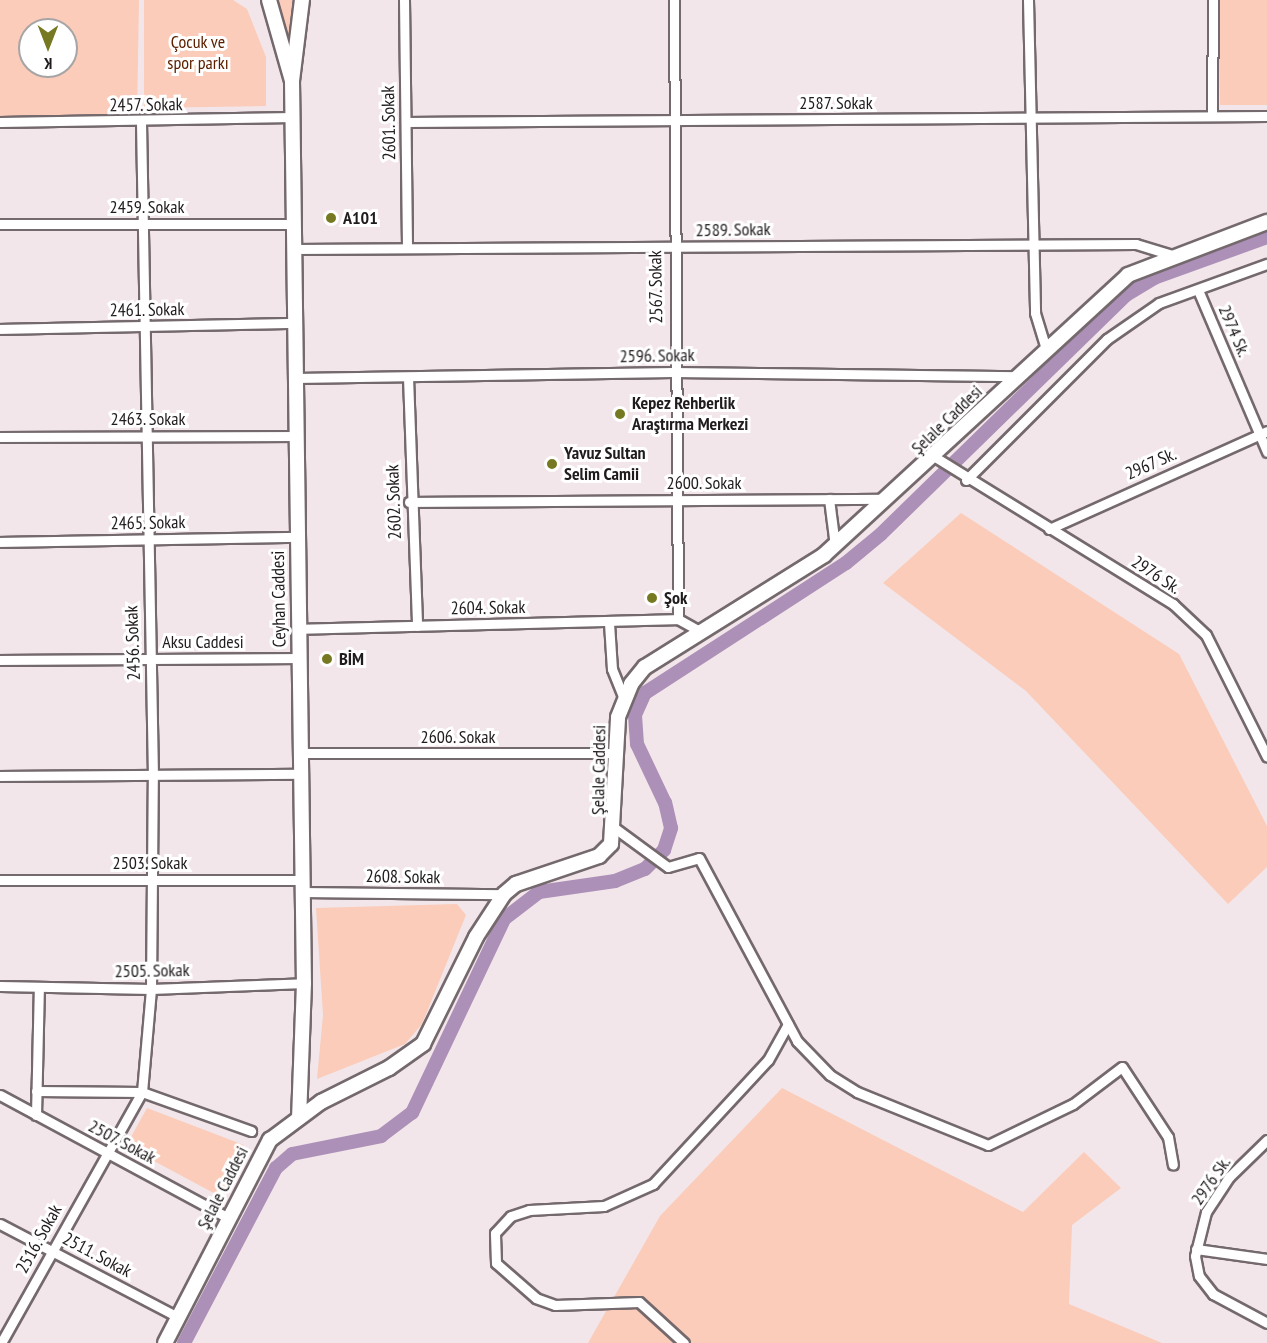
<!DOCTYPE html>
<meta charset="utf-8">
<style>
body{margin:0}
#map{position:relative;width:1267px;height:1343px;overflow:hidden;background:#f3e6ea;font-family:"PT Sans Narrow",sans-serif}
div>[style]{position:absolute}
.green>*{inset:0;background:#faccb9}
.canal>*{height:14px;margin:-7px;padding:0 7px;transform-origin:7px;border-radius:7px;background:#ac90b8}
.roads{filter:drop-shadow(2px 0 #74696c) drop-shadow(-2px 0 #74696c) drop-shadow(0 2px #74696c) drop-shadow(0 -2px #74696c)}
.street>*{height:9px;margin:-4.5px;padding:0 4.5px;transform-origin:4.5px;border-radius:4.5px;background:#fff}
.secondary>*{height:14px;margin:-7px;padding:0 7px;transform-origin:7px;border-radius:7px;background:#fff}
.dots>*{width:16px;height:16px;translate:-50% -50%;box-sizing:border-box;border:3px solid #fff;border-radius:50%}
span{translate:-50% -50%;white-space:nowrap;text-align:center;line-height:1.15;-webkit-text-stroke:6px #fff;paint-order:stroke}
.park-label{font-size:18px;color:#5c2000}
.street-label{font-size:18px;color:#201b1c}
.poi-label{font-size:18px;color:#201b1c;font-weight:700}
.left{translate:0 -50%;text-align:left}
.north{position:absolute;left:18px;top:18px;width:60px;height:60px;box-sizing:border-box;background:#fff;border:2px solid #a6a4a4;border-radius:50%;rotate:180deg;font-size:16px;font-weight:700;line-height:24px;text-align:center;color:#201b1c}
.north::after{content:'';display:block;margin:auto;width:21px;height:27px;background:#767921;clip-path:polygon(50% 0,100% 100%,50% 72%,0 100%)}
</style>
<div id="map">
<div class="green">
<i style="clip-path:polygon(evenodd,0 0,139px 0,137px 116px,0 118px,0 0,30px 30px,66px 30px,66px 66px,30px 66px,30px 30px)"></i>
<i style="clip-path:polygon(144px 0,233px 0,247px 9px,266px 57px,266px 106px,144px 108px)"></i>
<i style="clip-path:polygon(276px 0,298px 0,290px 55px,283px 20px)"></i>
<i style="clip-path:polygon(1218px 0,1267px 0,1267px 105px,1220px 105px)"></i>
<i style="clip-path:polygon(961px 513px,1179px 654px,1267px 826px,1267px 867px,1228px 904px,1026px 691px,883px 583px)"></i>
<i style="clip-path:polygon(457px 904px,466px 915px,422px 1024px,405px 1044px,317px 1079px,323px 1015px,316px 908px)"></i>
<i style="clip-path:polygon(782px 1088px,1023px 1212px,1084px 1152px,1121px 1188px,1072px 1225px,1069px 1304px,1162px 1343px,588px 1343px,660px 1216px)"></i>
<i style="clip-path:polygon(147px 1108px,244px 1145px,223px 1198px,126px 1146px)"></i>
</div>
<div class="canal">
<i style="left:184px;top:1343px;width:198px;rotate:-62.3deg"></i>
<i style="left:276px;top:1168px;width:21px;rotate:-41deg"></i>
<i style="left:292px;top:1154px;width:91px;rotate:-11.4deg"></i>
<i style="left:381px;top:1136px;width:39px;rotate:-37deg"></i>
<i style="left:412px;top:1113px;width:215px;rotate:-64.6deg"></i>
<i style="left:504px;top:919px;width:44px;rotate:-37.6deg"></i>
<i style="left:539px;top:892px;width:77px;rotate:-8.2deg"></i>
<i style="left:615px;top:881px;width:32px;rotate:-22deg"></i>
<i style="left:645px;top:869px;width:27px;rotate:-45deg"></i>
<i style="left:664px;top:850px;width:23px;rotate:-72deg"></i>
<i style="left:671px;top:828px;width:26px;rotate:-103deg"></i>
<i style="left:665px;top:803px;width:65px;rotate:-115.4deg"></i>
<i style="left:637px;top:744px;width:29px;rotate:-94deg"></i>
<i style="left:635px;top:715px;width:24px;rotate:-66deg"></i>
<i style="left:645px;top:693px;width:239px;rotate:-32.9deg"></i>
<i style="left:846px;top:563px;width:45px;rotate:-39.6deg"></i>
<i style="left:881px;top:534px;width:342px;rotate:-44.3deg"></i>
<i style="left:1126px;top:295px;width:33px;rotate:-31deg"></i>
<i style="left:1154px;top:278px;width:120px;rotate:-19.9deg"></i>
</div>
<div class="roads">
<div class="street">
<i style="left:404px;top:0;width:246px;rotate:89.3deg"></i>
<i style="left:674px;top:0;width:619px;rotate:89.63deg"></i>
<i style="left:678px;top:619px;width:26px;rotate:29deg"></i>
<i style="left:1028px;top:0;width:313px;rotate:88.7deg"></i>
<i style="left:1035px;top:313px;width:39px;rotate:73deg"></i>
<i style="left:1212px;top:116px;width:116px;rotate:-89.5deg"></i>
<i style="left:0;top:122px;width:293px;rotate:-1deg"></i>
<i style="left:406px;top:122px;width:861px;rotate:-0.4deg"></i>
<i style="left:0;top:224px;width:294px"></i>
<i style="left:294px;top:249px;width:842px;rotate:-0.34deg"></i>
<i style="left:1136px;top:244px;width:38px;rotate:17deg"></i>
<i style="left:1198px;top:290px;width:176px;rotate:66.9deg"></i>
<i style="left:0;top:329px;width:295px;rotate:-1.2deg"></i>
<i style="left:408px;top:377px;width:249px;rotate:87.9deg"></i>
<i style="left:295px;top:378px;width:378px;rotate:-0.9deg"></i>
<i style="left:673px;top:372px;width:346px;rotate:0.7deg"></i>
<i style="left:0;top:437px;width:296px;rotate:-0.2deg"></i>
<i style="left:935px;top:457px;width:280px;rotate:31.7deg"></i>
<i style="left:1173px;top:604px;width:45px;rotate:43.2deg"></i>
<i style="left:1206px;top:635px;width:136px;rotate:63.4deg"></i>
<i style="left:966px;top:480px;width:199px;rotate:-45deg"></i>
<i style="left:1107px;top:339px;width:63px;rotate:-34.7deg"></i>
<i style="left:1159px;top:303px;width:115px;rotate:-19.9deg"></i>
<i style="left:829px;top:499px;width:47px;rotate:82.7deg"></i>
<i style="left:409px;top:502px;width:477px;rotate:-0.4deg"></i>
<i style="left:1049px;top:529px;width:239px;rotate:-24.2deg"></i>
<i style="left:0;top:542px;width:296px;rotate:-1deg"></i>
<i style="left:609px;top:623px;width:46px;rotate:86.3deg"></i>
<i style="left:612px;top:669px;width:31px;rotate:68deg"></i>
<i style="left:297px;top:629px;width:381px;rotate:-1.5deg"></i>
<i style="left:0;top:660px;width:298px;rotate:-0.4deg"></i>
<i style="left:298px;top:753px;width:319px"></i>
<i style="left:0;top:776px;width:300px;rotate:-0.4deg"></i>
<i style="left:616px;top:829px;width:64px;rotate:36.2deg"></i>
<i style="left:668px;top:867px;width:32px;rotate:-16deg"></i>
<i style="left:699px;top:858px;width:208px;rotate:61.8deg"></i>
<i style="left:797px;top:1041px;width:47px;rotate:45.9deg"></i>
<i style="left:830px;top:1075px;width:32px;rotate:32deg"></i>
<i style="left:857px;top:1092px;width:141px;rotate:22deg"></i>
<i style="left:988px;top:1145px;width:94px;rotate:-25.8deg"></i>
<i style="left:1073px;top:1104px;width:61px;rotate:-37.1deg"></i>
<i style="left:1122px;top:1067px;width:84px;rotate:56.7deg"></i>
<i style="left:1168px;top:1137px;width:28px;rotate:80deg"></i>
<i style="left:0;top:880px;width:300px"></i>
<i style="left:301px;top:892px;width:203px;rotate:0.6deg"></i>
<i style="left:0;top:986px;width:151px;rotate:1.1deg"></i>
<i style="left:151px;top:989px;width:153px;rotate:-2.2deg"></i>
<i style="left:36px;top:1091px;width:106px;rotate:0.5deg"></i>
<i style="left:142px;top:1092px;width:116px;rotate:19.7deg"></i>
<i style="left:0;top:1095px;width:259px;rotate:28.3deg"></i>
<i style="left:36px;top:1115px;width:128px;rotate:-88.7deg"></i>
<i style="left:1267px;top:1140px;width:53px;rotate:135.8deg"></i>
<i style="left:1229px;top:1177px;width:42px;rotate:123.3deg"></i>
<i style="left:1206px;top:1212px;width:45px;rotate:104deg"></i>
<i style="left:1195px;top:1256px;width:20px;rotate:79deg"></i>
<i style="left:1199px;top:1276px;width:23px;rotate:52deg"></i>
<i style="left:1213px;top:1294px;width:61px;rotate:28.2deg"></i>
<i style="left:0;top:1224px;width:201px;rotate:27.6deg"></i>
<i style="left:1196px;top:1249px;width:72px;rotate:8deg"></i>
<i style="left:1px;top:1343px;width:288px;rotate:-60.7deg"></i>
<i style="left:142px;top:1092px;width:103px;rotate:-85deg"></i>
<i style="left:151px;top:989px;width:212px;rotate:-89.5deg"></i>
<i style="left:153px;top:777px;width:654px;rotate:-91.05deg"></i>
<i style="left:684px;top:1343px;width:61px;rotate:-137.7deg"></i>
<i style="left:639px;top:1302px;width:84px;rotate:178deg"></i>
<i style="left:555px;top:1305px;width:20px;rotate:-160deg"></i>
<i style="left:536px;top:1298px;width:53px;rotate:-138.8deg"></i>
<i style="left:496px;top:1263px;width:30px;rotate:-92deg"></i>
<i style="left:495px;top:1233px;width:23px;rotate:-47deg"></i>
<i style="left:511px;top:1216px;width:19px;rotate:-18deg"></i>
<i style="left:529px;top:1210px;width:75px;rotate:-3.1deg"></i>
<i style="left:604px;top:1206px;width:54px;rotate:-24.2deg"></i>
<i style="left:653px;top:1184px;width:169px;rotate:-47.2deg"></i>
<i style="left:768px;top:1060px;width:41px;rotate:-60.9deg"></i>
</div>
<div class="secondary">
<i style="left:269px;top:0;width:84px;rotate:74.1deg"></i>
<i style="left:292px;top:81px;width:82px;rotate:-83deg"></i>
<i style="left:292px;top:81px;width:902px;rotate:89.24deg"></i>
<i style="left:304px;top:983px;width:134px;rotate:92.1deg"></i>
<i style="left:165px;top:1343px;width:229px;rotate:-62.7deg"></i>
<i style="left:270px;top:1140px;width:64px;rotate:-36.7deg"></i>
<i style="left:321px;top:1102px;width:76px;rotate:-26.6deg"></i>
<i style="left:389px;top:1068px;width:42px;rotate:-35.2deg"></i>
<i style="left:423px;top:1044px;width:119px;rotate:-63.6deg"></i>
<i style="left:476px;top:937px;width:51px;rotate:-56.9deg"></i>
<i style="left:504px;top:894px;width:16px;rotate:-40deg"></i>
<i style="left:516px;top:884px;width:88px;rotate:-18.6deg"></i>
<i style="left:599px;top:856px;width:17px;rotate:-45deg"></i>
<i style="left:611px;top:844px;width:127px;rotate:-86.8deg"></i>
<i style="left:618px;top:717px;width:35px;rotate:-68deg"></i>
<i style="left:631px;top:684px;width:22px;rotate:-51deg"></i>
<i style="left:645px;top:667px;width:211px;rotate:-32deg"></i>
<i style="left:824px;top:555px;width:413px;rotate:-42.6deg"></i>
<i style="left:1128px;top:275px;width:149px;rotate:-20.9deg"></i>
</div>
</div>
<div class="dots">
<i style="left:331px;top:218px;background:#767921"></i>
<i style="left:620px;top:414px;background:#767921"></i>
<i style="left:552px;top:464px;background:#767921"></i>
<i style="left:652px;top:598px;background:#767921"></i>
<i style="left:327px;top:659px;background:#767921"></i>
</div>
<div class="park-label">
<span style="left:198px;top:53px">Çocuk ve<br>spor parkı</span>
</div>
<div class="street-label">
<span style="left:836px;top:103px">2587. Sokak</span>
<span style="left:146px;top:105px;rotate:-1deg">2457. Sokak</span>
<span style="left:389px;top:123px;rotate:-91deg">2601. Sokak</span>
<span style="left:147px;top:207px">2459. Sokak</span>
<span style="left:733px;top:230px;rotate:-1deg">2589. Sokak</span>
<span style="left:656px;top:287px;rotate:-91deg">2567. Sokak</span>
<span style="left:147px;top:310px;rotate:-1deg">2461. Sokak</span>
<span style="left:1234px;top:331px;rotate:67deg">2974 Sk.</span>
<span style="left:657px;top:356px;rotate:-1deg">2596. Sokak</span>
<span style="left:148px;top:419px">2463. Sokak</span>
<span style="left:947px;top:420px;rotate:-44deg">Şelale Caddesi</span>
<span style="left:1151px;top:464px;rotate:-24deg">2967 Sk.</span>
<span style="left:704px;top:483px">2600. Sokak</span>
<span style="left:394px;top:502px;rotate:-92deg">2602. Sokak</span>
<span style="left:148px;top:523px;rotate:-1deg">2465. Sokak</span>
<span style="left:1156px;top:575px;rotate:33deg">2976 Sk.</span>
<span style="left:279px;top:599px;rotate:-91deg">Ceyhan Caddesi</span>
<span style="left:488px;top:608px;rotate:-1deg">2604. Sokak</span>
<span style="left:203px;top:642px">Aksu Caddesi</span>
<span style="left:133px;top:643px;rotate:-92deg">2456. Sokak</span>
<span style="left:458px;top:737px">2606. Sokak</span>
<span style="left:599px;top:770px;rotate:-89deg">Şelale Caddesi</span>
<span style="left:150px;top:863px">2503. Sokak</span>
<span style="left:403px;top:877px;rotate:1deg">2608. Sokak</span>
<span style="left:152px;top:971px;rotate:-1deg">2505. Sokak</span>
<span style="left:122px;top:1142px;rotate:28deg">2507. Sokak</span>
<span style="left:1211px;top:1181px;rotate:-55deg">2976 Sk.</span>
<span style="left:223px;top:1188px;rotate:-63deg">Şelale Caddesi</span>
<span style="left:39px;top:1239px;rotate:-61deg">2516. Sokak</span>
<span style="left:97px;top:1255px;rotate:28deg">2511. Sokak</span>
</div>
<div class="poi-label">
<span class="left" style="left:343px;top:218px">A101</span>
<span class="left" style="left:632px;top:414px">Kepez Rehberlik<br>Araştırma Merkezi</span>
<span class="left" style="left:564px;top:464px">Yavuz Sultan<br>Selim Camii</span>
<span class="left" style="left:664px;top:598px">Şok</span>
<span class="left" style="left:339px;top:659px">BİM</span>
</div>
<div class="north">K</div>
</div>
